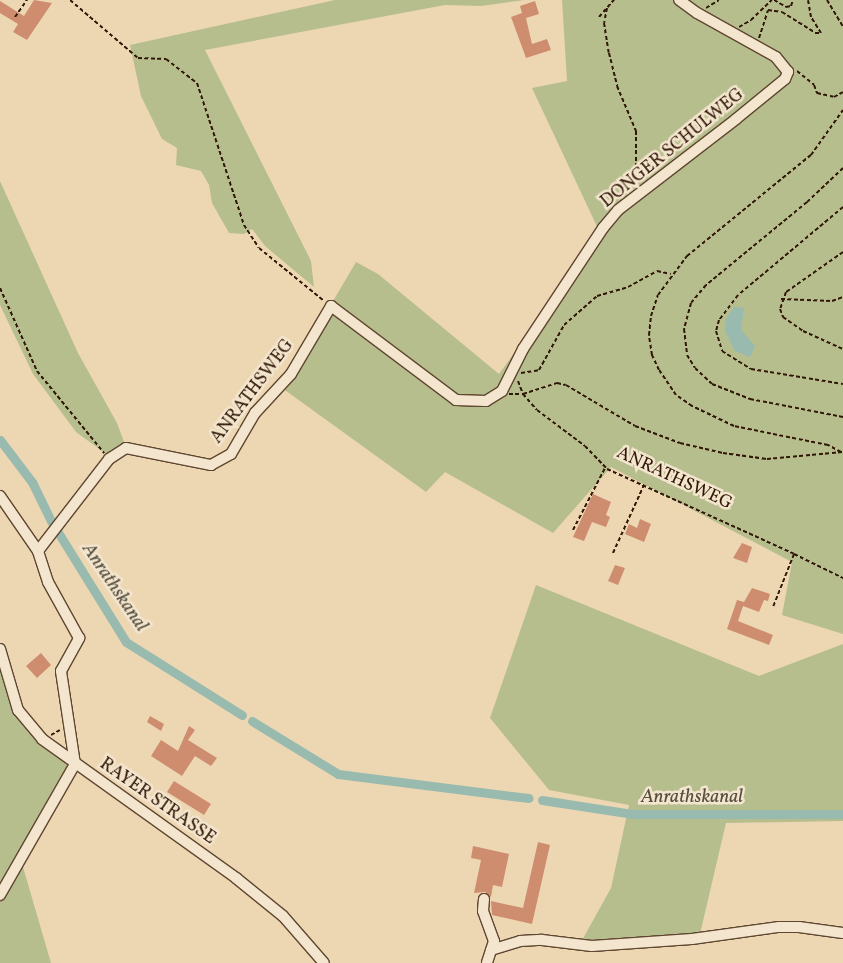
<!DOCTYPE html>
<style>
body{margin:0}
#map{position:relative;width:843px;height:963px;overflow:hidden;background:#edd7b3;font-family:Vollkorn,serif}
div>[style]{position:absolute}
.green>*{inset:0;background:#b7be8e}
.water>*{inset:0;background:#99baae}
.canal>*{height:9px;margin:-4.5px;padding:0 4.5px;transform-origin:4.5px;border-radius:4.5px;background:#99baae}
.building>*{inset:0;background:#cf8d70}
.path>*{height:2px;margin-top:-1px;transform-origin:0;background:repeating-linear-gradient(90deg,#301605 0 4px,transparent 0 6.5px)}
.roads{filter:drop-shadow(1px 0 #5f4630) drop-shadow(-1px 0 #5f4630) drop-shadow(0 1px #5f4630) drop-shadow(0 -1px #5f4630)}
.minor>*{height:10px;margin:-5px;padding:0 5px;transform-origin:5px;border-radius:5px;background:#f3e5ce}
span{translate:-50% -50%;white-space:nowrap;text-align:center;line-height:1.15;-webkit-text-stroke:5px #f3e5ce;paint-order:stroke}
.street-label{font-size:18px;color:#301605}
.water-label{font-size:19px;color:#554f40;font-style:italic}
</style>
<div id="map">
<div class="green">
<i style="clip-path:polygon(335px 0,524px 0,481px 6px,445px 5px,205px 50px,311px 261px,314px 287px,265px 246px,252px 229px,244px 234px,229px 233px,212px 203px,209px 185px,201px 171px,176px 165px,177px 148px,162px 139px,141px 96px,130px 45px)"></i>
<i style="clip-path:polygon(562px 0,843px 0,843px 634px,782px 615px,792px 562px,611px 467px,553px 533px,445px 472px,426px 492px,282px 388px,356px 262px,378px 274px,499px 374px,600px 233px,532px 88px,567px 81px)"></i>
<i style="clip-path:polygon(0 181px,78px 353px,117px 423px,127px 450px,113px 459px,76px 432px,33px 374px,0 305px)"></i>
<i style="clip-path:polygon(536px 585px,759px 676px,843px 644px,843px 821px,726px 823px,700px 934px,638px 946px,581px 942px,611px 888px,629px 805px,549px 790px,490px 718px)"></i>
<i style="clip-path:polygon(0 649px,18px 710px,75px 764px,23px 867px,51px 963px,0 963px)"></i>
</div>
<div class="water">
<i style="clip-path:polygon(734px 307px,744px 308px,741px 330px,755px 346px,750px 357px,735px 351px,725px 331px,726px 319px)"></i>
</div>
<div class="canal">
<i style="left:0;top:440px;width:53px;rotate:52.7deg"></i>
<i style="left:32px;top:482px;width:43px;rotate:64deg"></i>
<i style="left:51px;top:521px;width:142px;rotate:58.2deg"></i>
<i style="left:126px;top:642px;width:137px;rotate:32.2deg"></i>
<i style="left:252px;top:721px;width:101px;rotate:31.6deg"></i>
<i style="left:338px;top:774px;width:192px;rotate:7.2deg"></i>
<i style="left:542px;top:800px;width:91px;rotate:8.8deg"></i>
<i style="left:632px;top:814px;width:211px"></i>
</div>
<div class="building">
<i style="clip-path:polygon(34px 0,52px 3px,27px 40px,13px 32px,18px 24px,0 13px,0 1px,24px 16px)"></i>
<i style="clip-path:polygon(535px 1px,539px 14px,526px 18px,532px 44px,547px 39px,551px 50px,526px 58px,511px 17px,522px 13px,520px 6px)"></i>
<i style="clip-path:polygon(593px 494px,611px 502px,606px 515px,610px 517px,606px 527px,592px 522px,584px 541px,573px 537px)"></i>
<i style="clip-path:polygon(640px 519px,651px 524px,644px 542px,625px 534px,629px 524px,637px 528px)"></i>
<i style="clip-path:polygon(742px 543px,752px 547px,747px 563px,733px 558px)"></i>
<i style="clip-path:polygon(615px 565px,625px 568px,618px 585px,608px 581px)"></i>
<i style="clip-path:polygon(752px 588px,770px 594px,768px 601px,764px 600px,759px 612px,743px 606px,738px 621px,773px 635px,769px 645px,727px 629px,737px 600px,744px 602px)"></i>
<i style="clip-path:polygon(41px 653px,51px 665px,37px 678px,26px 666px)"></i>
<i style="clip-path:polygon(150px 716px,164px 724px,161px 731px,147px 722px)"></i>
<i style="clip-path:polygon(189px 726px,195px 730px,188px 740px,217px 758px,211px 766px,195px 756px,182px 776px,151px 756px,161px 740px,178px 751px)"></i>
<i style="clip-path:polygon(174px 781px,211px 804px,204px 815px,167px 792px)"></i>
<i style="clip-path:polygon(538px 842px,550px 845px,532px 924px,492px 915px,491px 901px,523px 908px)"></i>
<i style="clip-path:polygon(473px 846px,509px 854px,502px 887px,493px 885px,491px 897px,485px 892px,474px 893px,481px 860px,471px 858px)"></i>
</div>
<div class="path">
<i style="left:70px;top:0;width:89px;rotate:40.5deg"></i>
<i style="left:138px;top:58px;width:28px;rotate:2deg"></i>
<i style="left:166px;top:59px;width:39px;rotate:38deg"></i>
<i style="left:197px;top:83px;width:150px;rotate:71.7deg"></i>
<i style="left:244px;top:225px;width:27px;rotate:57deg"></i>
<i style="left:259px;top:248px;width:84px;rotate:39.2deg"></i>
<i style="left:774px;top:0;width:14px;rotate:30deg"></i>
<i style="left:786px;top:7px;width:5px;rotate:-11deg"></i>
<i style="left:791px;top:6px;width:6px;rotate:-72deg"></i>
<i style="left:827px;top:0;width:31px;rotate:59deg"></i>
<i style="left:607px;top:8px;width:15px;rotate:101deg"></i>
<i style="left:604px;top:23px;width:30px;rotate:81deg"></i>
<i style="left:609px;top:53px;width:34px;rotate:76deg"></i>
<i style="left:617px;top:86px;width:49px;rotate:67.1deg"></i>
<i style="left:636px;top:131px;width:54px;rotate:90deg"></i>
<i style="left:706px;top:8px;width:15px;rotate:-32deg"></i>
<i style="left:15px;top:17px;width:21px;rotate:-55deg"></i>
<i style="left:599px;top:17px;width:23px;rotate:-49deg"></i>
<i style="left:739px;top:27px;width:14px;rotate:-30deg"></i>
<i style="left:751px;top:20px;width:29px;rotate:-44deg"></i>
<i style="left:759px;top:38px;width:29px;rotate:-72deg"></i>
<i style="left:768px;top:10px;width:14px;rotate:8deg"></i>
<i style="left:782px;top:12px;width:39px;rotate:32deg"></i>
<i style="left:815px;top:33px;width:6px"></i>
<i style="left:821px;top:33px;width:19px;rotate:-122deg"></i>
<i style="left:811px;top:17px;width:17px;rotate:-100deg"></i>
<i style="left:797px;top:71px;width:22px;rotate:39deg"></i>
<i style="left:814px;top:85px;width:9px;rotate:69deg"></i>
<i style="left:817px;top:93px;width:17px;rotate:13deg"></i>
<i style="left:834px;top:97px;width:10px;rotate:-29deg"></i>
<i style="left:843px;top:168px;width:50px;rotate:136.6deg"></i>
<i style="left:807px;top:202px;width:131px;rotate:140.6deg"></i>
<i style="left:706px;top:285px;width:23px;rotate:130deg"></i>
<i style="left:691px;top:303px;width:27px;rotate:105deg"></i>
<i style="left:684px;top:329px;width:26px;rotate:83deg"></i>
<i style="left:687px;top:355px;width:15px;rotate:58deg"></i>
<i style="left:695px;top:368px;width:23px;rotate:43deg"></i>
<i style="left:712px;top:384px;width:41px;rotate:21.5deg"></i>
<i style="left:750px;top:399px;width:95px;rotate:11deg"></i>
<i style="left:843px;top:207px;width:137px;rotate:140deg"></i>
<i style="left:738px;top:295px;width:31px;rotate:127deg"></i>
<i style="left:719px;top:320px;width:11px;rotate:105deg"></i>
<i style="left:716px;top:331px;width:21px;rotate:73deg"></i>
<i style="left:722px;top:351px;width:34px;rotate:32deg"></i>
<i style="left:751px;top:369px;width:93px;rotate:9.3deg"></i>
<i style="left:843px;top:252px;width:70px;rotate:144.9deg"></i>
<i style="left:786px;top:292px;width:18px;rotate:109deg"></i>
<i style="left:780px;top:309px;width:9px;rotate:69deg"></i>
<i style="left:783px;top:317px;width:24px;rotate:35deg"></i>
<i style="left:803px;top:331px;width:44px;rotate:24.2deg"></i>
<i style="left:0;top:288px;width:91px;rotate:66deg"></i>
<i style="left:37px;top:371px;width:106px;rotate:50.7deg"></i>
<i style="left:781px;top:299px;width:51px;rotate:2.2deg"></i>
<i style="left:832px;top:301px;width:12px;rotate:-20deg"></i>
<i style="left:521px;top:373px;width:18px;rotate:-9deg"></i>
<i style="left:539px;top:370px;width:51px;rotate:-60.9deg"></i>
<i style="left:564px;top:325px;width:44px;rotate:-41.3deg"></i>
<i style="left:597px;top:296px;width:32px;rotate:-16deg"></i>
<i style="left:628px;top:287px;width:33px;rotate:-29deg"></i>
<i style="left:657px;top:271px;width:14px;rotate:12deg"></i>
<i style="left:518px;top:381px;width:14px;rotate:69deg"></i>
<i style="left:523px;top:394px;width:21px;rotate:49deg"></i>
<i style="left:537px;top:410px;width:60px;rotate:36.9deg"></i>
<i style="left:585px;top:446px;width:32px;rotate:46deg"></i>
<i style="left:607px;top:469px;width:205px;rotate:24.4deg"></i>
<i style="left:794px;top:554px;width:57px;rotate:111.6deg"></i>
<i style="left:509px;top:394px;width:14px"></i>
<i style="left:523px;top:394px;width:36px;rotate:-18deg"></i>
<i style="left:557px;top:383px;width:9px;rotate:13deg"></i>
<i style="left:566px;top:385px;width:80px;rotate:30.7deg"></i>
<i style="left:635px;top:426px;width:48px;rotate:20.7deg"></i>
<i style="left:680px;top:443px;width:44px;rotate:13.1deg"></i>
<i style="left:723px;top:453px;width:44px;rotate:7.8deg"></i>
<i style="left:767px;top:459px;width:76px;rotate:-5.3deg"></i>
<i style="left:841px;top:452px;width:15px;rotate:-152deg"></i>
<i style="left:828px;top:445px;width:96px;rotate:-168.6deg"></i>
<i style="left:734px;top:426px;width:47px;rotate:-154.5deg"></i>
<i style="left:692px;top:406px;width:19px;rotate:-145deg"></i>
<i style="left:676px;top:395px;width:30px;rotate:-124deg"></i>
<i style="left:659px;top:370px;width:17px;rotate:-115deg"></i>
<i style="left:652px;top:355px;width:20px;rotate:-99deg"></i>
<i style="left:649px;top:335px;width:19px;rotate:-84deg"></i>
<i style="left:651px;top:316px;width:22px;rotate:-72deg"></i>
<i style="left:658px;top:295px;width:49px;rotate:-53.4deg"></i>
<i style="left:687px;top:256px;width:160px;rotate:-39.2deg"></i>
<i style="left:811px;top:155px;width:55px;rotate:-54.6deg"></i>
<i style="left:573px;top:530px;width:70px;rotate:-62.7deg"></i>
<i style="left:613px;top:553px;width:75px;rotate:-65.5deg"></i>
<i style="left:794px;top:554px;width:55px;rotate:26.1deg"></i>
<i style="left:51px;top:735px;width:10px;rotate:-29deg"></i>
</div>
<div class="roads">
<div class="minor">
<i style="left:0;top:496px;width:67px;rotate:55.4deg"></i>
<i style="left:0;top:649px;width:64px;rotate:73.6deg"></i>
<i style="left:18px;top:710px;width:38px;rotate:50deg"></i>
<i style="left:42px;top:739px;width:239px;rotate:35.6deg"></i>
<i style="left:236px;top:878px;width:60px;rotate:39deg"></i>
<i style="left:283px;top:916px;width:62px;rotate:48.9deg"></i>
<i style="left:75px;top:764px;width:94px;rotate:-98.6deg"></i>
<i style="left:61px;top:671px;width:38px;rotate:-61deg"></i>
<i style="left:79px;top:638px;width:64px;rotate:-119deg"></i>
<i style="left:48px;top:582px;width:33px;rotate:-108deg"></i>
<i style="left:38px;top:551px;width:116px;rotate:-52.3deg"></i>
<i style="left:109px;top:459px;width:20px;rotate:-33deg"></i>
<i style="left:126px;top:448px;width:87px;rotate:11.3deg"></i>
<i style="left:211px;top:465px;width:23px;rotate:-29deg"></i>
<i style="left:231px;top:454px;width:48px;rotate:-59.7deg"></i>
<i style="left:255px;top:413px;width:53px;rotate:-47.3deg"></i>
<i style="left:291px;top:374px;width:79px;rotate:-59.5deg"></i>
<i style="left:331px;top:306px;width:156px;rotate:36.9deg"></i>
<i style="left:456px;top:400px;width:30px;rotate:2deg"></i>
<i style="left:486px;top:401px;width:19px;rotate:-32deg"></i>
<i style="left:502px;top:391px;width:47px;rotate:-63.4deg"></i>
<i style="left:523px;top:349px;width:145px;rotate:-56.5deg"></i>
<i style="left:603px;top:228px;width:23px;rotate:-50deg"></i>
<i style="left:618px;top:210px;width:149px;rotate:-37.6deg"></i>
<i style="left:736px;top:119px;width:63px;rotate:-39.2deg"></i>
<i style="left:785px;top:79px;width:8px;rotate:-67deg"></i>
<i style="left:788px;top:72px;width:19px;rotate:-129deg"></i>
<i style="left:776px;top:57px;width:90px;rotate:-150.9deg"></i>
<i style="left:697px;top:13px;width:22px;rotate:-144deg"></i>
<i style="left:0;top:895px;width:151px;rotate:-60.2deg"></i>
<i style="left:484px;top:899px;width:12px;rotate:95deg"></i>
<i style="left:483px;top:911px;width:32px;rotate:70deg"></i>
<i style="left:494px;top:941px;width:23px;rotate:108deg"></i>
<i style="left:491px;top:950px;width:30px;rotate:-17deg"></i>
<i style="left:520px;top:941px;width:22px;rotate:-3deg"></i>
<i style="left:542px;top:940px;width:50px;rotate:6.8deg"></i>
<i style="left:592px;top:946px;width:100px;rotate:-4deg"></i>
<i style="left:692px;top:939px;width:88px;rotate:-7.9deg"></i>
<i style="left:779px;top:927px;width:20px"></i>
<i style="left:799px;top:927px;width:44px;rotate:7.8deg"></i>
</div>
</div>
<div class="street-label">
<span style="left:673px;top:149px;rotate:-39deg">DONGER SCHULWEG</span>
<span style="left:253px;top:392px;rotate:-53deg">ANRATHSWEG</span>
<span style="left:674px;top:479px;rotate:25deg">ANRATHSWEG</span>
<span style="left:157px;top:802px;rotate:35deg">RAYER STRASSE</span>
</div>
<div class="water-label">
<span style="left:114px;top:588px;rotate:56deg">Anrathskanal</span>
<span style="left:692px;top:798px">Anrathskanal</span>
</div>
</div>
